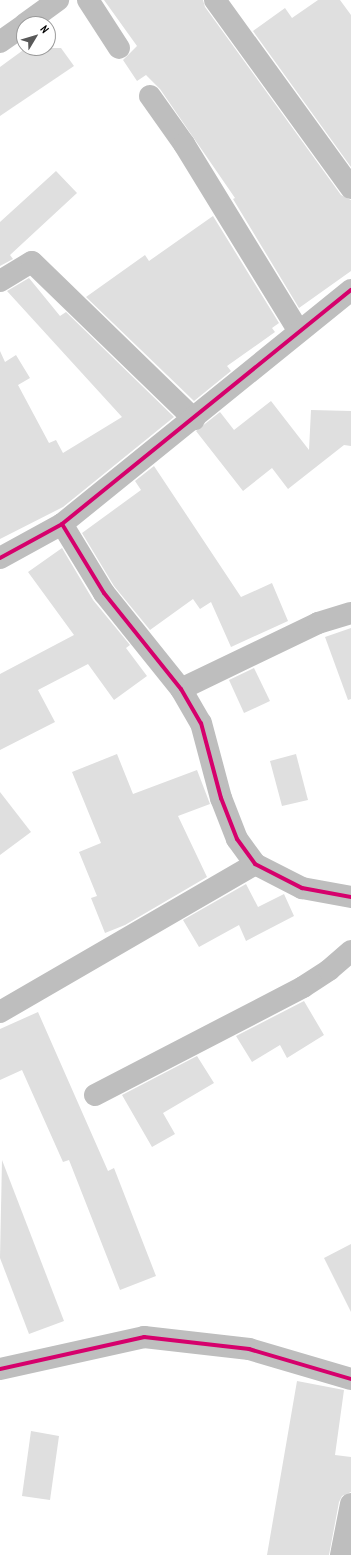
<!DOCTYPE html>
<style>
body{margin:0}
#map{position:relative;width:351px;height:1555px;overflow:hidden;background:#fff;font-family:"PT Sans Narrow",sans-serif}
div>[style]{position:absolute}
.building>*{inset:0;background:#dfdfdf}
.minor>*{height:22px;margin:-11px;padding:0 11px;transform-origin:11px;border-radius:11px;background:#bebebe}
.tertiary>*{height:22px;margin:-11px;padding:0 11px;transform-origin:11px;border-radius:11px;background:#bebebe}
.cycleway>*{height:4px;margin:-2px;padding:0 2px;transform-origin:2px;border-radius:2px;background:#d6006c}
span{translate:-50% -50%;white-space:nowrap;text-align:center;line-height:1.15;-webkit-text-stroke:3px #fff;paint-order:stroke}
.north{position:absolute;left:16px;top:16px;width:40px;height:40px;box-sizing:border-box;background:#fff;border:1px solid #999;border-radius:50%;rotate:52deg;font-size:11px;font-weight:700;line-height:16px;text-align:center;color:#000}
.north::after{content:'';display:block;margin:auto;width:14px;height:18px;background:#595959;clip-path:polygon(50% 0,100% 100%,50% 72%,0 100%)}
</style>
<div id="map">
<div class="building">
<i style="clip-path:polygon(104px 0,203px 0,205px 7px,341px 195px,351px 200px,351px 271px,299px 308px,233px 199px,235px 198px,160px 89px,146px 75px,137px 81px,123px 60px,137px 46px)"></i>
<i style="clip-path:polygon(318px 0,340px 0,351px 15px,351px 167px,253px 31px,285px 8px,292px 18px)"></i>
<i style="clip-path:polygon(26px 48px,61px 48px,74px 66px,0 116px,0 67px)"></i>
<i style="clip-path:polygon(56px 171px,77px 193px,10px 255px,13px 259px,0 266px,0 222px)"></i>
<i style="clip-path:polygon(213px 216px,279px 323px,272px 328px,275px 332px,227px 366px,231px 371px,194px 401px,86px 297px,145px 255px,149px 261px)"></i>
<i style="clip-path:polygon(29px 278px,60px 316px,66px 312px,174px 417px,63px 507px,0 539px,0 351px,5px 362px,16px 355px,30px 378px,18px 385px,49px 443px,56px 440px,63px 453px,122px 417px,7px 291px)"></i>
<i style="clip-path:polygon(271px 401px,309px 450px,311px 410px,351px 411px,351px 446px,344px 445px,288px 489px,272px 468px,243px 491px,196px 431px,220px 412px,234px 430px)"></i>
<i style="clip-path:polygon(154px 466px,241px 597px,272px 583px,288px 621px,231px 647px,211px 602px,200px 609px,193px 599px,150px 630px,114px 586px,82px 533px,141px 490px,135px 481px)"></i>
<i style="clip-path:polygon(62px 548px,93px 600px,130px 645px,126px 648px,147px 676px,114px 700px,88px 664px,38px 690px,55px 722px,0 750px,0 674px,74px 635px,28px 572px)"></i>
<i style="clip-path:polygon(351px 628px,351px 699px,348px 700px,325px 637px)"></i>
<i style="clip-path:polygon(254px 668px,270px 701px,244px 713px,229px 680px)"></i>
<i style="clip-path:polygon(117px 754px,133px 794px,197px 770px,210px 804px,178px 816px,207px 877px,125px 925px,105px 933px,91px 898px,97px 896px,79px 852px,101px 843px,72px 772px)"></i>
<i style="clip-path:polygon(296px 754px,308px 800px,282px 806px,270px 761px)"></i>
<i style="clip-path:polygon(0 792px,31px 832px,0 855px)"></i>
<i style="clip-path:polygon(246px 884px,258px 907px,284px 894px,294px 916px,246px 941px,239px 925px,199px 947px,183px 920px)"></i>
<i style="clip-path:polygon(304px 1001px,324px 1035px,287px 1058px,280px 1045px,252px 1062px,236px 1036px)"></i>
<i style="clip-path:polygon(38px 1012px,108px 1171px,114px 1168px,156px 1276px,120px 1290px,69px 1160px,63px 1162px,22px 1070px,0 1080px,0 1029px)"></i>
<i style="clip-path:polygon(197px 1056px,214px 1083px,163px 1113px,175px 1134px,152px 1147px,122px 1095px)"></i>
<i style="clip-path:polygon(2px 1160px,64px 1321px,29px 1334px,0 1258px)"></i>
<i style="clip-path:polygon(351px 1244px,351px 1312px,324px 1258px)"></i>
<i style="clip-path:polygon(297px 1381px,344px 1390px,335px 1455px,351px 1457px,351px 1492px,342px 1496px,339px 1502px,329px 1555px,267px 1555px)"></i>
<i style="clip-path:polygon(31px 1431px,59px 1436px,50px 1500px,22px 1496px)"></i>
</div>
<div class="minor">
<i style="left:88px;top:0;width:57px;rotate:57.1deg"></i>
<i style="left:215px;top:0;width:232px;rotate:54.1deg"></i>
<i style="left:25px;top:24px;width:41px;rotate:-36deg"></i>
<i style="left:0;top:42px;width:29px;rotate:-35deg"></i>
<i style="left:150px;top:96px;width:59px;rotate:54.7deg"></i>
<i style="left:184px;top:144px;width:220px;rotate:58.5deg"></i>
<i style="left:0;top:281px;width:37px;rotate:-31deg"></i>
<i style="left:32px;top:262px;width:226px;rotate:44.1deg"></i>
<i style="left:62px;top:524px;width:81px;rotate:58.7deg"></i>
<i style="left:104px;top:593px;width:123px;rotate:51.3deg"></i>
<i style="left:181px;top:689px;width:39px;rotate:60deg"></i>
<i style="left:201px;top:723px;width:78px;rotate:75.1deg"></i>
<i style="left:221px;top:798px;width:44px;rotate:68.7deg"></i>
<i style="left:237px;top:839px;width:31px;rotate:54deg"></i>
<i style="left:255px;top:864px;width:53px;rotate:27.1deg"></i>
<i style="left:302px;top:888px;width:50px;rotate:10.4deg"></i>
<i style="left:0;top:558px;width:71px;rotate:-28.7deg"></i>
<i style="left:62px;top:524px;width:372px;rotate:-39deg"></i>
<i style="left:181px;top:689px;width:152px;rotate:-25.7deg"></i>
<i style="left:318px;top:623px;width:34px;rotate:-17deg"></i>
<i style="left:0;top:1012px;width:295px;rotate:-30.1deg"></i>
<i style="left:95px;top:1095px;width:234px;rotate:-27.4deg"></i>
<i style="left:303px;top:987px;width:31px;rotate:-33deg"></i>
<i style="left:329px;top:970px;width:29px;rotate:-41deg"></i>
<i style="left:341px;top:1555px;width:52px;rotate:-78.9deg"></i>
</div>
<div class="tertiary">
<i style="left:0;top:1369px;width:148px;rotate:-12.5deg"></i>
<i style="left:144px;top:1337px;width:106px;rotate:6.5deg"></i>
<i style="left:249px;top:1349px;width:106px;rotate:16.4deg"></i>
</div>
<div class="cycleway">
<i style="left:62px;top:524px;width:81px;rotate:58.7deg"></i>
<i style="left:104px;top:593px;width:123px;rotate:51.3deg"></i>
<i style="left:181px;top:689px;width:39px;rotate:60deg"></i>
<i style="left:201px;top:723px;width:78px;rotate:75.1deg"></i>
<i style="left:221px;top:798px;width:44px;rotate:68.7deg"></i>
<i style="left:237px;top:839px;width:31px;rotate:54deg"></i>
<i style="left:255px;top:864px;width:53px;rotate:27.1deg"></i>
<i style="left:302px;top:888px;width:50px;rotate:10.4deg"></i>
<i style="left:0;top:558px;width:71px;rotate:-28.7deg"></i>
<i style="left:62px;top:524px;width:372px;rotate:-39deg"></i>
<i style="left:0;top:1369px;width:148px;rotate:-12.5deg"></i>
<i style="left:144px;top:1337px;width:106px;rotate:6.5deg"></i>
<i style="left:249px;top:1349px;width:106px;rotate:16.4deg"></i>
</div>
<div class="north">N</div>
</div>
